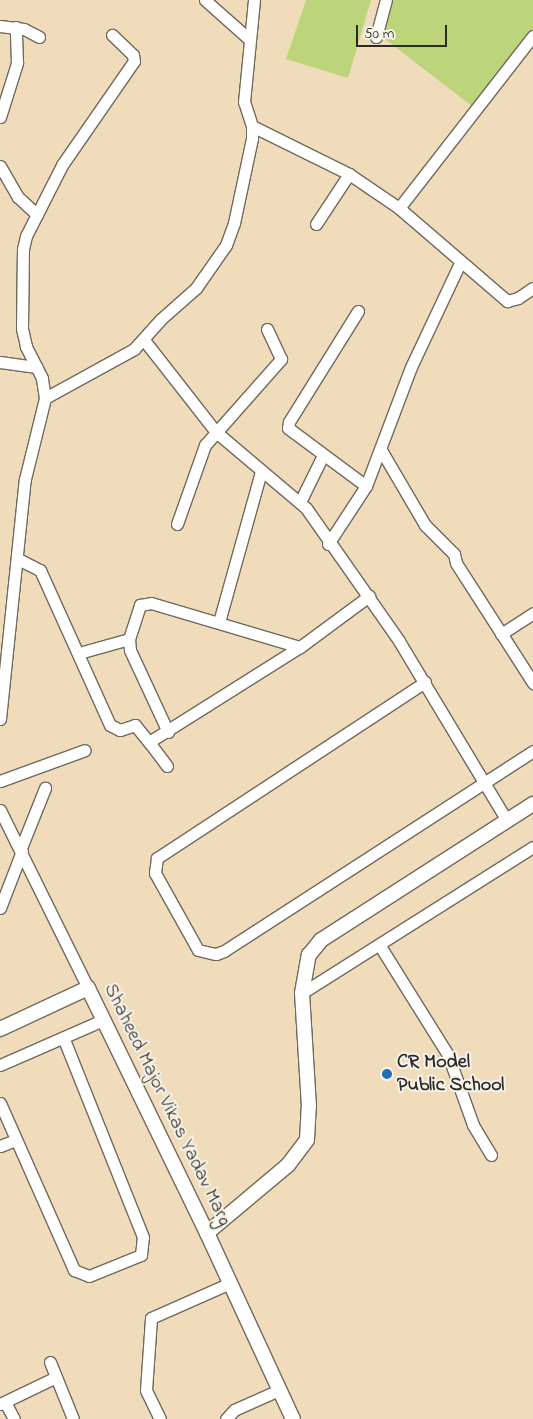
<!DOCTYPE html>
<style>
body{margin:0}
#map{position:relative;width:533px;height:1419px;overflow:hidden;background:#f0dcbb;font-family:"Indie Flower",sans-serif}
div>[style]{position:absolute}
.green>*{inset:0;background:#bdd57a}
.roads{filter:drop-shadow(1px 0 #70695d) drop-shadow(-1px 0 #70695d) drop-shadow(0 1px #70695d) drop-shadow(0 -1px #70695d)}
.minor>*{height:11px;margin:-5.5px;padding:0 5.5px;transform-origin:5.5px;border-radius:5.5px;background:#fff}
.tertiary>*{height:14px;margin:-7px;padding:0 7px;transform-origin:7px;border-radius:7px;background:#fff}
.dots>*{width:14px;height:14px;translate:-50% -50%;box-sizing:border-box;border:2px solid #f7f3e8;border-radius:50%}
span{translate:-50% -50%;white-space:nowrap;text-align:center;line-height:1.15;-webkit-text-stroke:4px #f7f3e8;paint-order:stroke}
.poi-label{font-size:20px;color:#2b2b2b;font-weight:700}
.left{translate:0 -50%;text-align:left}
.street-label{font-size:20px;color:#2b2b2b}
.scale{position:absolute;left:356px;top:25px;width:91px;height:22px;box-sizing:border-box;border:2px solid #2b2b2b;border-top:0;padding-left:6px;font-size:15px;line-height:18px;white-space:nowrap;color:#2b2b2b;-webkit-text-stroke:4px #f7f3e8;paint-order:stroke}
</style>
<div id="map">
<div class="green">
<i style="clip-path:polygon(306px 0,371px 0,348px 78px,286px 59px)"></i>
<i style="clip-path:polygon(390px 0,533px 0,533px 33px,477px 110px,381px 36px)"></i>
</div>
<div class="roads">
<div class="minor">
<i style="left:205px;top:0;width:59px;rotate:41.6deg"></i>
<i style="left:0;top:26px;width:24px;rotate:7deg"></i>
<i style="left:24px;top:29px;width:17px;rotate:28deg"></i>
<i style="left:376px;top:37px;width:38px;rotate:-75deg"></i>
<i style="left:0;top:117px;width:57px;rotate:-72.5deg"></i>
<i style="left:17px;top:63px;width:36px;rotate:-92deg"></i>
<i style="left:252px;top:126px;width:108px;rotate:26.3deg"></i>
<i style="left:349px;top:174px;width:60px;rotate:34.2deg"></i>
<i style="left:399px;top:208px;width:143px;rotate:40.7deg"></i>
<i style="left:507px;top:301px;width:11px;rotate:-15deg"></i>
<i style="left:518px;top:298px;width:18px;rotate:-34deg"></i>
<i style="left:0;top:166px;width:36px;rotate:60deg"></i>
<i style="left:18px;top:197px;width:26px;rotate:43deg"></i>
<i style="left:399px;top:208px;width:218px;rotate:-52.1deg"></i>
<i style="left:316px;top:224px;width:60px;rotate:-56.6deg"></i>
<i style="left:358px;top:311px;width:131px;rotate:121.9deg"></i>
<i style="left:289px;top:422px;width:6px;rotate:99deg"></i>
<i style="left:288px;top:428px;width:97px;rotate:36.6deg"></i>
<i style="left:144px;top:340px;width:117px;rotate:52deg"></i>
<i style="left:216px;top:432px;width:118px;rotate:40.2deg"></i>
<i style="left:306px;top:508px;width:162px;rotate:55deg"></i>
<i style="left:399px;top:641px;width:210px;rotate:59deg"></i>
<i style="left:0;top:362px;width:37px;rotate:8deg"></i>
<i style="left:45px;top:398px;width:102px;rotate:-28.8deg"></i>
<i style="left:134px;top:349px;width:40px;rotate:-48deg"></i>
<i style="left:161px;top:319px;width:47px;rotate:-41.5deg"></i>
<i style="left:196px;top:288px;width:52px;rotate:-55.1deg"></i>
<i style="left:226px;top:245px;width:23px;rotate:-70deg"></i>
<i style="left:234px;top:223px;width:87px;rotate:-78deg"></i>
<i style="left:252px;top:138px;width:12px;rotate:-90deg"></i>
<i style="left:252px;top:126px;width:25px;rotate:-108deg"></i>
<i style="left:244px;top:102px;width:102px;rotate:-84.4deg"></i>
<i style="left:381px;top:450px;width:87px;rotate:59.6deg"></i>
<i style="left:425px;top:525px;width:41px;rotate:45deg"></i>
<i style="left:454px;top:554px;width:9px;rotate:77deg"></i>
<i style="left:456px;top:563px;width:143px;rotate:57.3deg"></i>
<i style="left:300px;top:502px;width:52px;rotate:-63.9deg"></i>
<i style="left:177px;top:524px;width:84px;rotate:-70.5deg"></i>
<i style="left:205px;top:445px;width:115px;rotate:-48.5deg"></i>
<i style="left:281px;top:359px;width:33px;rotate:-115deg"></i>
<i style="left:328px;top:544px;width:69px;rotate:-56.8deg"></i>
<i style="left:366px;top:486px;width:127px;rotate:-69.3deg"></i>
<i style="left:411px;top:367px;width:115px;rotate:-64.8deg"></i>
<i style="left:18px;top:559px;width:25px;rotate:27deg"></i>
<i style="left:40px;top:570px;width:170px;rotate:65.7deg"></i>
<i style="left:110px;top:725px;width:11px;rotate:27deg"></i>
<i style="left:120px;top:730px;width:16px;rotate:-18deg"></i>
<i style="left:135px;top:725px;width:22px;rotate:51deg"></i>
<i style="left:219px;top:622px;width:156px;rotate:-74.4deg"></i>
<i style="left:501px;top:634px;width:38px;rotate:-33deg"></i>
<i style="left:79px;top:653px;width:52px;rotate:-15.6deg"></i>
<i style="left:425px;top:682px;width:321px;rotate:146.7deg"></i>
<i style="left:157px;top:858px;width:15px;rotate:98deg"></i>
<i style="left:155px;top:873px;width:88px;rotate:60.8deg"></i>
<i style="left:198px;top:950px;width:18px;rotate:13deg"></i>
<i style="left:216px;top:954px;width:9px;rotate:-21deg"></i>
<i style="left:224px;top:951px;width:368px;rotate:-32.9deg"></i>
<i style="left:0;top:719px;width:241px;rotate:-84.1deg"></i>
<i style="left:25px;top:479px;width:83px;rotate:-76.1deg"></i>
<i style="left:45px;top:398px;width:20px;rotate:-99deg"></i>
<i style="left:42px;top:378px;width:36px;rotate:-117deg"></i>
<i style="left:26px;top:346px;width:18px;rotate:-103deg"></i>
<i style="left:22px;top:328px;width:79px;rotate:-89.3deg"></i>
<i style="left:23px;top:249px;width:13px;rotate:-77deg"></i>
<i style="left:26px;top:236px;width:80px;rotate:-63.1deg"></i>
<i style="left:62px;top:165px;width:126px;rotate:-55.3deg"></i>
<i style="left:134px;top:61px;width:6px;rotate:-99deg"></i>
<i style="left:133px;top:55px;width:29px;rotate:-136deg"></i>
<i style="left:168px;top:732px;width:90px;rotate:-114.9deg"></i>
<i style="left:130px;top:650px;width:11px;rotate:-95deg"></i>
<i style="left:129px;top:639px;width:36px;rotate:-72deg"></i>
<i style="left:140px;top:605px;width:11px;rotate:-10deg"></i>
<i style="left:151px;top:603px;width:155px;rotate:16.5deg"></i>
<i style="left:167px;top:766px;width:30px;rotate:-127deg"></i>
<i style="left:149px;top:742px;width:178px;rotate:-32.2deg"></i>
<i style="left:300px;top:647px;width:86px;rotate:-36.5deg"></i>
<i style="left:0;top:781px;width:90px;rotate:-20deg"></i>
<i style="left:0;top:810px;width:199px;rotate:63.7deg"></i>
<i style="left:21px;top:848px;width:65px;rotate:-68.2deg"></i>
<i style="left:0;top:908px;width:61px;rotate:-68.9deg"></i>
<i style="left:380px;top:946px;width:128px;rotate:58deg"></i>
<i style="left:448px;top:1055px;width:74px;rotate:70.3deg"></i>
<i style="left:473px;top:1125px;width:35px;rotate:59deg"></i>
<i style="left:302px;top:993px;width:273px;rotate:-32.3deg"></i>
<i style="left:0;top:1065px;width:112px;rotate:-23.6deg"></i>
<i style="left:0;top:1103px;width:183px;rotate:66.1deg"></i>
<i style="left:74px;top:1270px;width:16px;rotate:22deg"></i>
<i style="left:89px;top:1276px;width:56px;rotate:-22deg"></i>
<i style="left:141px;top:1255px;width:18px;rotate:-84deg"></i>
<i style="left:143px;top:1237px;width:215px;rotate:-111.8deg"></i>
<i style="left:0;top:1146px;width:17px;rotate:-21deg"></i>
<i style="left:50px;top:1362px;width:61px;rotate:68deg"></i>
<i style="left:5px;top:1402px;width:19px;rotate:62deg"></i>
<i style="left:0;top:1404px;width:62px;rotate:-25.7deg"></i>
<i style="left:160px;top:1419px;width:32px;rotate:-116deg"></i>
<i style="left:146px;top:1390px;width:72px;rotate:-86deg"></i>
<i style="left:151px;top:1318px;width:86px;rotate:-23.9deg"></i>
<i style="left:226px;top:1419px;width:12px;rotate:-48deg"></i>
<i style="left:234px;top:1410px;width:49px;rotate:-24deg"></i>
</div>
<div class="tertiary">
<i style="left:0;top:1029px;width:97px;rotate:-25deg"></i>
<i style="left:88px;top:988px;width:272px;rotate:64.1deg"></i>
<i style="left:207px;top:1233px;width:205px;rotate:65.2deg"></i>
<i style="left:207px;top:1233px;width:106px;rotate:-40deg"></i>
<i style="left:288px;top:1165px;width:31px;rotate:-53deg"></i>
<i style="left:307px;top:1140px;width:33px;rotate:-87deg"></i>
<i style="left:309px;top:1107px;width:114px;rotate:-93.5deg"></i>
<i style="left:302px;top:993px;width:39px;rotate:-80deg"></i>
<i style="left:309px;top:955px;width:19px;rotate:-51deg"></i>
<i style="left:321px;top:940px;width:252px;rotate:-32.7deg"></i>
</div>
</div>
<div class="dots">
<i style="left:387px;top:1074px;background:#1f6fb2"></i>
</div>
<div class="poi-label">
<span class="left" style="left:397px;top:1074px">CR Model<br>Public School</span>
</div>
<div class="street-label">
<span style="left:167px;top:1105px;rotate:64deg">Shaheed Major Vikas Yadav Marg</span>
</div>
<div class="scale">50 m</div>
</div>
